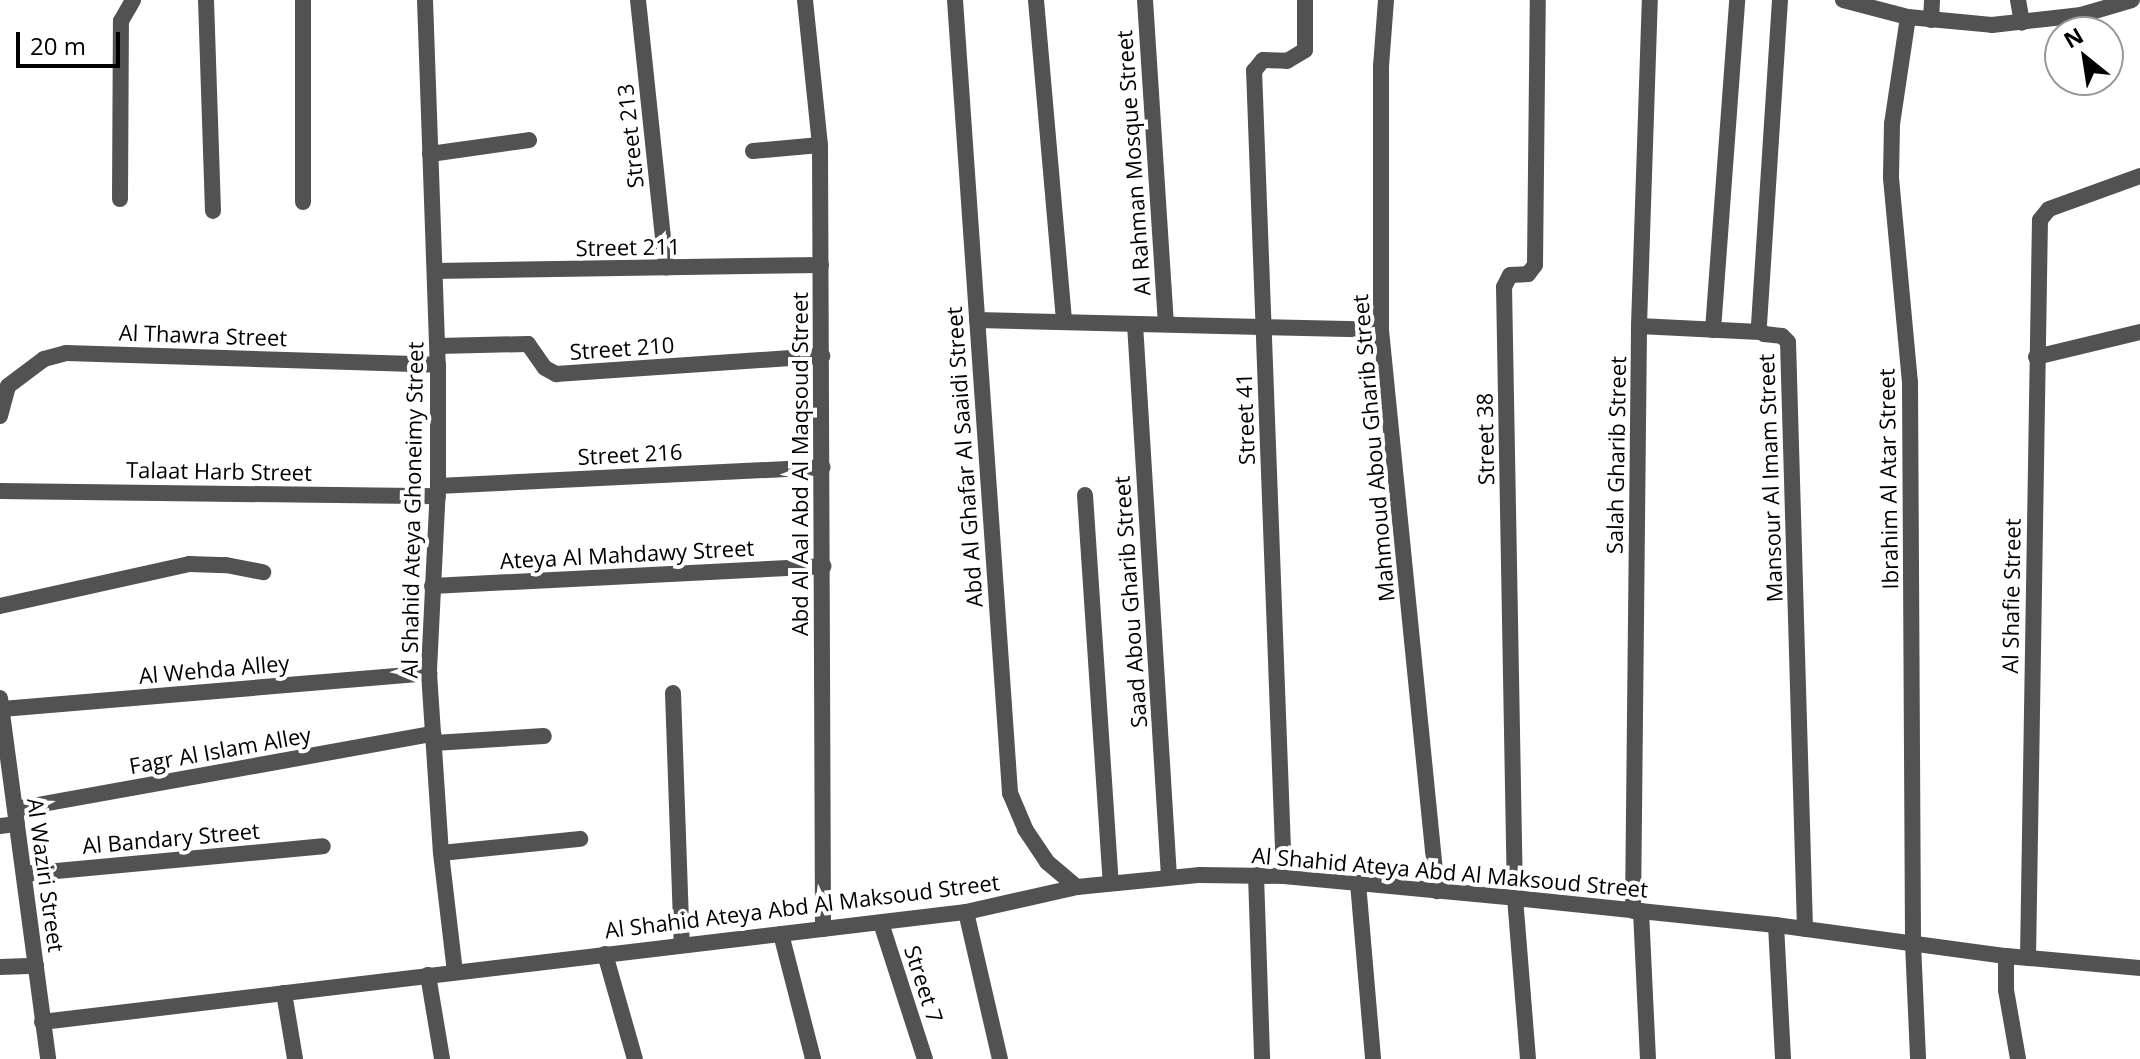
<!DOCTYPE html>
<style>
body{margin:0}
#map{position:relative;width:2140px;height:1059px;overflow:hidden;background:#fff;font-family:"Open Sans",sans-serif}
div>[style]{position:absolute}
.street>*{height:16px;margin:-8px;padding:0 8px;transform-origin:8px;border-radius:8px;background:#525252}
span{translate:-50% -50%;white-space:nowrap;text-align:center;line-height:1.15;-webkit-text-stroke:8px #fff;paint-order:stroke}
.street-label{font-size:22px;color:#000}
.north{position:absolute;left:2044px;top:16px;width:80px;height:80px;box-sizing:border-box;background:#fff;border:2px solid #999;border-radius:50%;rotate:330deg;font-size:22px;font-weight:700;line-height:32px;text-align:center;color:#000}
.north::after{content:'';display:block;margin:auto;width:28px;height:36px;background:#000;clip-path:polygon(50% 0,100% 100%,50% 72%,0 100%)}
.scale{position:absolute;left:16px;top:32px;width:104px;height:36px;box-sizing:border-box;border:4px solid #000;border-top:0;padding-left:10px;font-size:24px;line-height:28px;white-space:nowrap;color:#000;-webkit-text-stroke:6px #fff;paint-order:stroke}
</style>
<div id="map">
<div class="street">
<i style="left:206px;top:0;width:211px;rotate:88.1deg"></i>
<i style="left:303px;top:0;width:202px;rotate:90deg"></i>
<i style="left:425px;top:0;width:365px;rotate:88deg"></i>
<i style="left:438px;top:365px;width:121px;rotate:90deg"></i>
<i style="left:438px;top:486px;width:187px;rotate:92.8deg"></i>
<i style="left:429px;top:673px;width:180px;rotate:86.2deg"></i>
<i style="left:441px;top:853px;width:120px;rotate:83.3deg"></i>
<i style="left:638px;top:0;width:269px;rotate:84deg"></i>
<i style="left:805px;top:0;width:146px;rotate:84.1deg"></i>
<i style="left:820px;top:145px;width:784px;rotate:89.78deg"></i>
<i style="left:955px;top:0;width:795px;rotate:86.03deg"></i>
<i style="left:1010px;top:793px;width:39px;rotate:67deg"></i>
<i style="left:1025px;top:829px;width:40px;rotate:56deg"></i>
<i style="left:1047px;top:862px;width:39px;rotate:40deg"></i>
<i style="left:1036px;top:0;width:323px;rotate:85deg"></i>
<i style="left:1145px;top:0;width:325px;rotate:86.3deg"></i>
<i style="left:1386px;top:0;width:66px;rotate:94.3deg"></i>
<i style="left:1381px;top:66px;width:264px;rotate:90deg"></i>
<i style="left:1381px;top:330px;width:564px;rotate:84.3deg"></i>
<i style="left:1780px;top:0;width:330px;rotate:93.7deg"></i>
<i style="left:1759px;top:329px;width:7px;rotate:45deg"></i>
<i style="left:1764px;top:334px;width:18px;rotate:6deg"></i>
<i style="left:1782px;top:336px;width:8px;rotate:45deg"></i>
<i style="left:1788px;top:342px;width:587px;rotate:88.34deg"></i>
<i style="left:1843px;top:0;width:67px;rotate:14.7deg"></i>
<i style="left:1908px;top:17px;width:84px;rotate:5.4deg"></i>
<i style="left:1992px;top:25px;width:90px;rotate:-6.4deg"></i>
<i style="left:2081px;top:15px;width:53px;rotate:-16.4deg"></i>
<i style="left:2018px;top:0;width:23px;rotate:80deg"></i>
<i style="left:1908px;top:17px;width:108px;rotate:98.5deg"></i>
<i style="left:1892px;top:124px;width:54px;rotate:91.1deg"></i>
<i style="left:1891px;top:178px;width:205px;rotate:84.7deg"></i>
<i style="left:1910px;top:382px;width:561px;rotate:89.69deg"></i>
<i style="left:1913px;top:943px;width:116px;rotate:87.5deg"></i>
<i style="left:1931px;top:20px;width:20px;rotate:-87deg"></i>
<i style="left:753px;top:151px;width:67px;rotate:-5.1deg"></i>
<i style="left:430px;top:154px;width:100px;rotate:-8deg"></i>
<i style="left:120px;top:199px;width:178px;rotate:-89.7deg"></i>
<i style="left:121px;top:21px;width:24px;rotate:-60deg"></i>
<i style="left:435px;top:271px;width:386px;rotate:-0.9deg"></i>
<i style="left:977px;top:320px;width:404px;rotate:1.4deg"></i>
<i style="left:1135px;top:324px;width:554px;rotate:86.48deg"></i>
<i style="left:1639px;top:326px;width:121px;rotate:2.8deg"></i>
<i style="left:1713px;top:330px;width:331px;rotate:-85.8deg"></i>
<i style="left:438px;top:346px;width:90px;rotate:-1.3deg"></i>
<i style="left:528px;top:344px;width:29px;rotate:55deg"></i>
<i style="left:545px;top:368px;width:13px;rotate:29deg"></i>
<i style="left:556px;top:374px;width:267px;rotate:-3.9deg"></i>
<i style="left:2036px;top:357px;width:107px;rotate:-13.5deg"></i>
<i style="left:0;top:416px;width:31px;rotate:-75deg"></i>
<i style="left:8px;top:386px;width:45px;rotate:-36.9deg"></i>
<i style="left:44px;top:359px;width:23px;rotate:-15deg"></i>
<i style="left:66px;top:353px;width:372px;rotate:1.8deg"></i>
<i style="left:438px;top:486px;width:385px;rotate:-2.8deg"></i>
<i style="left:0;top:491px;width:438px;rotate:0.7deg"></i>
<i style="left:1085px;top:495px;width:389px;rotate:86.2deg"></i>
<i style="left:432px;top:586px;width:392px;rotate:-2.9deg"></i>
<i style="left:0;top:606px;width:194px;rotate:-12.5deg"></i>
<i style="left:189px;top:564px;width:37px;rotate:2deg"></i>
<i style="left:226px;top:565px;width:38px;rotate:11deg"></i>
<i style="left:673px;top:693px;width:252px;rotate:88deg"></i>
<i style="left:0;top:698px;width:364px;rotate:82.4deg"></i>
<i style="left:2px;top:709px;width:429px;rotate:-4.8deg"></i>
<i style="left:434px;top:743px;width:110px;rotate:-3.6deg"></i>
<i style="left:15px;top:809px;width:425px;rotate:-10.2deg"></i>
<i style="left:0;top:826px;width:17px;rotate:-7deg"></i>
<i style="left:441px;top:853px;width:140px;rotate:-5.8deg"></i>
<i style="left:24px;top:874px;width:300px;rotate:-5.3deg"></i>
<i style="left:1256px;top:875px;width:184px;rotate:88.1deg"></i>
<i style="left:1284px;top:876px;width:806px;rotate:-92.13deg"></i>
<i style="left:1254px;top:71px;width:14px;rotate:-51deg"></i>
<i style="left:1263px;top:60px;width:24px;rotate:2deg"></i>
<i style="left:1287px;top:61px;width:21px;rotate:-31deg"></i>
<i style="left:1305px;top:50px;width:50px;rotate:-90deg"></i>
<i style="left:1358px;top:883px;width:177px;rotate:85.1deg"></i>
<i style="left:1633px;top:911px;width:585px;rotate:-89.41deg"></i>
<i style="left:1639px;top:326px;width:326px;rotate:-88.1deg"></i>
<i style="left:1641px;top:911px;width:148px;rotate:87.3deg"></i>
<i style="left:966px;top:912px;width:151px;rotate:77deg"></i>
<i style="left:881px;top:923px;width:143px;rotate:72.1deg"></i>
<i style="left:1776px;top:925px;width:134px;rotate:87deg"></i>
<i style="left:781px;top:934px;width:129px;rotate:75.6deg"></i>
<i style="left:605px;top:954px;width:109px;rotate:74.1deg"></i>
<i style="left:2006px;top:956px;width:34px;rotate:90deg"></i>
<i style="left:2006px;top:990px;width:70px;rotate:80.1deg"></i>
<i style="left:2028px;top:958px;width:738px;rotate:-89.07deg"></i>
<i style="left:2040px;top:220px;width:14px;rotate:-51deg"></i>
<i style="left:2049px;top:209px;width:97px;rotate:-19.9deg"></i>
<i style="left:0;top:967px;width:36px;rotate:-2deg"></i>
<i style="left:428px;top:975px;width:85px;rotate:80.5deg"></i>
<i style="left:284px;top:993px;width:67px;rotate:80.5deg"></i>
<i style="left:42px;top:1022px;width:931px;rotate:-6.79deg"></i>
<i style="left:966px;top:912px;width:114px;rotate:-12.7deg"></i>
<i style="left:1077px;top:887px;width:124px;rotate:-5.6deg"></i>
<i style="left:1200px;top:875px;width:84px;rotate:0.7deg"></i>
<i style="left:1284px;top:876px;width:232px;rotate:5.4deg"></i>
<i style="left:1515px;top:898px;width:262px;rotate:5.9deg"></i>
<i style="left:1776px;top:925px;width:232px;rotate:7.7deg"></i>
<i style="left:2006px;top:956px;width:135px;rotate:5.1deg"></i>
<i style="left:1528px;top:1059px;width:162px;rotate:-94.6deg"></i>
<i style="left:1515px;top:898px;width:611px;rotate:-91.03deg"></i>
<i style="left:1504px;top:287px;width:13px;rotate:-63deg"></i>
<i style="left:1510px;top:275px;width:18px;rotate:-3deg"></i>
<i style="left:1528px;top:274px;width:11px;rotate:-52deg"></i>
<i style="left:1535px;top:265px;width:265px;rotate:-89.4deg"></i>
</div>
<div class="street-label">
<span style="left:630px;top:136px;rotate:-96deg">Street 213</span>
<span style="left:1133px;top:163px;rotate:-94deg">Al Rahman Mosque Street</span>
<span style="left:628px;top:247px;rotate:-1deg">Street 211</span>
<span style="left:203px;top:335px;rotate:2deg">Al Thawra Street</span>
<span style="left:622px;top:348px;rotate:-4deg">Street 210</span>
<span style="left:1245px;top:419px;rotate:-92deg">Street 41</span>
<span style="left:1485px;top:439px;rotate:-91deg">Street 38</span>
<span style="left:1373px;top:448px;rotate:-95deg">Mahmoud Abou Gharib Street</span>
<span style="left:630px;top:454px;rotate:-3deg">Street 216</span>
<span style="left:1616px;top:455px;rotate:-89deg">Salah Gharib Street</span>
<span style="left:964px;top:457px;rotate:-94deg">Abd Al Ghafar Al Saaidi Street</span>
<span style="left:800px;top:464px;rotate:-90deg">Abd Al Aal Abd Al Maqsoud Street</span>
<span style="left:219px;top:471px;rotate:1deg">Talaat Harb Street</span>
<span style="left:1770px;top:478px;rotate:-92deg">Mansour Al Imam Street</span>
<span style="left:1888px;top:479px;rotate:-91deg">Ibrahim Al Atar Street</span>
<span style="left:412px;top:510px;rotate:-89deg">Al Shahid Ateya Ghoneimy Street</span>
<span style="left:627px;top:554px;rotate:-3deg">Ateya Al Mahdawy Street</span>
<span style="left:2011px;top:596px;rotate:-89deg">Al Shafie Street</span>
<span style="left:1130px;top:602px;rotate:-94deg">Saad Abou Gharib Street</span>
<span style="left:214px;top:669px;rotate:-5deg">Al Wehda Alley</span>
<span style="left:220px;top:750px;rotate:-10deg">Fagr Al Islam Alley</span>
<span style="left:171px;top:838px;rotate:-5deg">Al Bandary Street</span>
<span style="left:1450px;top:872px;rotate:5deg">Al Shahid Ateya Abd Al Maksoud Street</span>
<span style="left:46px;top:875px;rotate:82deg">Al Waziri Street</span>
<span style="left:802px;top:906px;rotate:-7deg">Al Shahid Ateya Abd Al Maksoud Street</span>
<span style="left:924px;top:984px;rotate:72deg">Street 7</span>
</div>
<div class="north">N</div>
<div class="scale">20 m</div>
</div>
